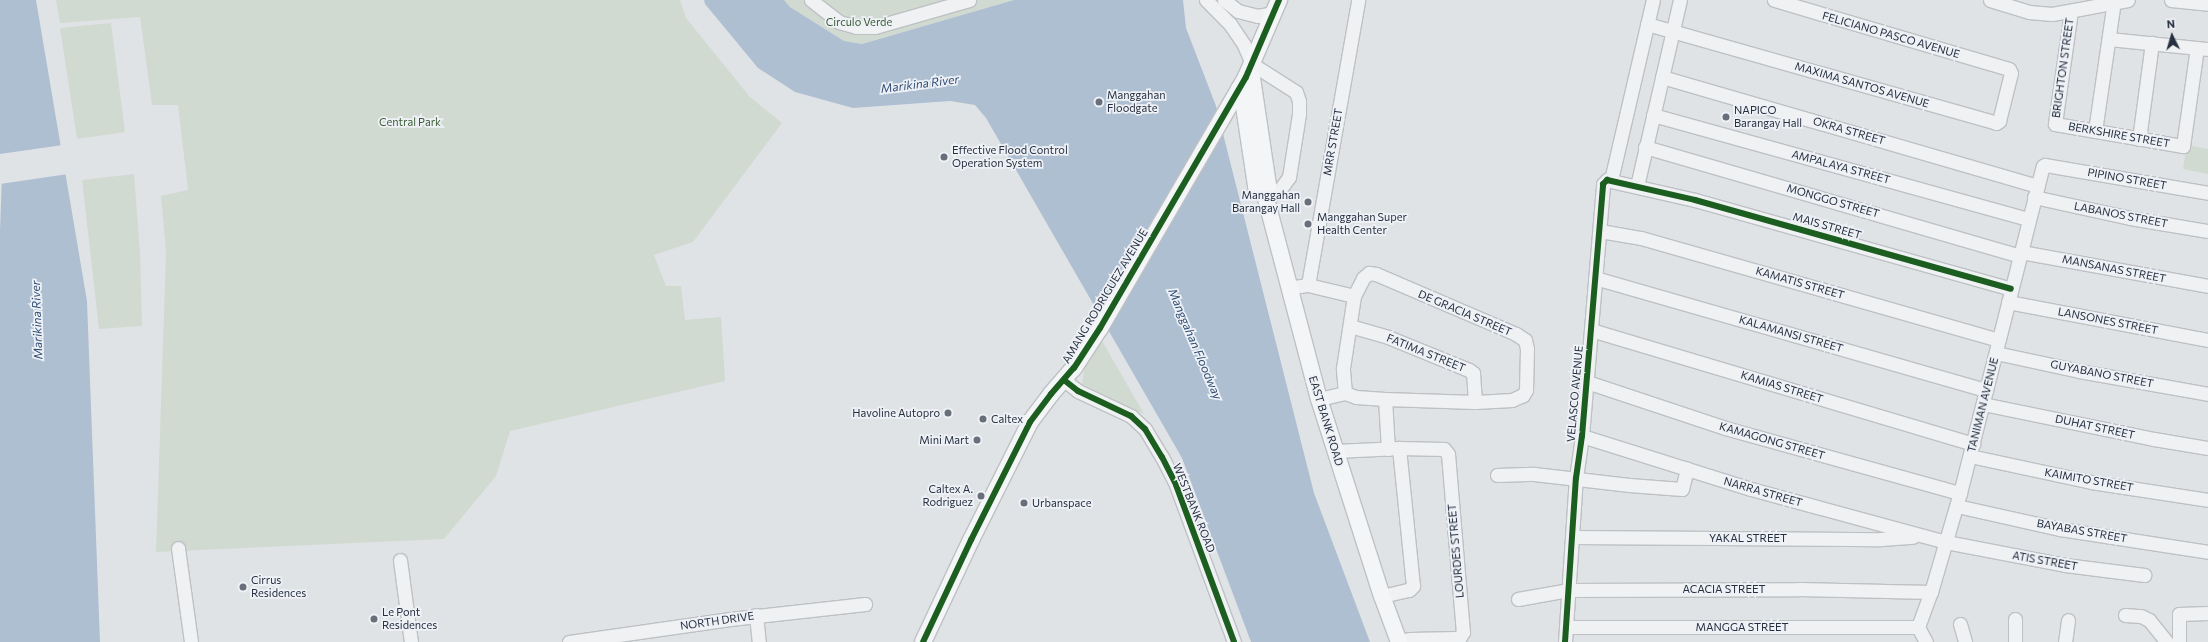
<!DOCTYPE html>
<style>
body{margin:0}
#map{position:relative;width:2208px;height:642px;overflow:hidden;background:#e0e3e6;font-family:Commissioner,sans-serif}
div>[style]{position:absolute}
.green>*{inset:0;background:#d1dad1}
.water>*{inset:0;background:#aebfd2}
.pier>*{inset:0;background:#e0e3e6}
.roads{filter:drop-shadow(1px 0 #bec1c4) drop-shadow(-1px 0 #bec1c4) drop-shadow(0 1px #bec1c4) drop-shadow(0 -1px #bec1c4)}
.minor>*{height:13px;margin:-6.5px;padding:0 6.5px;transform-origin:6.5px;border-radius:6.5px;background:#f0f1f3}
.major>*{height:16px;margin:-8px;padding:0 8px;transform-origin:8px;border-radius:8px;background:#f4f5f6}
.cycleway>*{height:6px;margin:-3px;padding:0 3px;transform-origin:3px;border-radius:3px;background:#1b5e20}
.dots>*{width:11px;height:11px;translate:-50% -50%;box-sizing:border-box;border:2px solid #eef1f6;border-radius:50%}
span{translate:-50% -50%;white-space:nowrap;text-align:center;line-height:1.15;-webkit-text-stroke:3.5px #eef1f6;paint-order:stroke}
.park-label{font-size:11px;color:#3b5c34}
.street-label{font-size:11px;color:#273040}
.poi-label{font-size:11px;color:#273040}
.left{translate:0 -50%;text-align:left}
.right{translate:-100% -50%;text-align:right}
.water-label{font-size:12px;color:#304e74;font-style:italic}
.north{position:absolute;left:2152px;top:16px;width:40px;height:40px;-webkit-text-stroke:3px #eef1f6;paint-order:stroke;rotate:355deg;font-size:11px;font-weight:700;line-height:16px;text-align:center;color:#273040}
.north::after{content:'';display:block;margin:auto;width:14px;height:18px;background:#273040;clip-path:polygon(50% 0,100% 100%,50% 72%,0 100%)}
</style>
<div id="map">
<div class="green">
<i style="clip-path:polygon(56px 0,680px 0,686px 18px,750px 97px,782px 123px,693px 242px,654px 255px,666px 286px,681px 286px,685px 320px,721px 317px,725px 381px,510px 431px,496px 476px,444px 539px,156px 552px,166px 252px,161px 196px,188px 190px,178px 105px,152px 105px,140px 17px,60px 23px)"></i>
<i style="clip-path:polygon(784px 0,1014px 0,862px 44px,844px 41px,790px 7px)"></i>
<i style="clip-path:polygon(111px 23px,125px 132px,77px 139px,60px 28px)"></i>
<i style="clip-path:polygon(2187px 145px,2208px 149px,2208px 174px,2183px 169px)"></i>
<i style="clip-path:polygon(134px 174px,140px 253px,142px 326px,99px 329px,82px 180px)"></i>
<i style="clip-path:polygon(1101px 339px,1144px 414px,1082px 384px,1085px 363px)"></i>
</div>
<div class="water">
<i style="clip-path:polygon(0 0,36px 0,87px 301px,100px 642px,0 642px,0 231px,2px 175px,0 162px)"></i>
<i style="clip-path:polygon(704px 0,784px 0,790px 7px,844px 41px,862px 44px,1014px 0,1183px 0,1186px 28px,1216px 106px,1314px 493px,1370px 642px,1251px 642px,1182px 458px,986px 118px,975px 105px,950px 101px,853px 108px,795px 92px,758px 68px,705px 4px)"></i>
</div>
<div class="pier">
<i style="clip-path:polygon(63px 145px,68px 174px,0 184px,0 154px)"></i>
</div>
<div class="roads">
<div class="minor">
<i style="left:811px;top:0;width:36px;rotate:38deg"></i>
<i style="left:839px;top:22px;width:18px;rotate:16deg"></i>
<i style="left:856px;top:27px;width:19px"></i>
<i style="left:875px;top:27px;width:98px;rotate:-16deg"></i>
<i style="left:1206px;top:0;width:34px;rotate:45deg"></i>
<i style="left:1230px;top:24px;width:25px;rotate:56deg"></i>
<i style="left:1244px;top:45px;width:21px;rotate:67deg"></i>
<i style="left:1252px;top:64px;width:52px;rotate:32.5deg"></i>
<i style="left:1296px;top:92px;width:9px;rotate:72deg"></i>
<i style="left:1299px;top:101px;width:13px;rotate:90deg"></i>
<i style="left:1299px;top:114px;width:64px;rotate:99deg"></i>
<i style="left:1289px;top:177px;width:19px;rotate:126deg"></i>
<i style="left:1278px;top:192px;width:13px;rotate:167deg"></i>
<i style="left:1224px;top:0;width:18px;rotate:38deg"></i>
<i style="left:1238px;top:11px;width:21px;rotate:14deg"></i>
<i style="left:1258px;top:16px;width:16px;rotate:-11deg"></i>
<i style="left:1990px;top:0;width:41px;rotate:17.1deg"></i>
<i style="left:2029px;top:12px;width:23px;rotate:5deg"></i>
<i style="left:2052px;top:14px;width:77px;rotate:-10.4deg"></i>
<i style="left:2171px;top:0;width:37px;rotate:6deg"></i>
<i style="left:2071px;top:11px;width:114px;rotate:98.1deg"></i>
<i style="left:2055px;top:124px;width:130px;rotate:9.8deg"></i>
<i style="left:2183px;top:146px;width:99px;rotate:-81.9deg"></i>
<i style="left:1647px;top:24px;width:363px;rotate:15.8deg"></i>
<i style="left:1996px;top:123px;width:4px;rotate:-34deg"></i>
<i style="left:1999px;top:121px;width:49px;rotate:-76deg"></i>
<i style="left:2011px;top:73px;width:4px;rotate:-117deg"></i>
<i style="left:2009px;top:69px;width:245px;rotate:-163.6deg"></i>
<i style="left:2109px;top:39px;width:100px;rotate:5.8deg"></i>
<i style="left:1662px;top:77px;width:391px;rotate:16.2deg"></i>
<i style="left:1653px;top:115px;width:390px;rotate:15.5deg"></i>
<i style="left:2095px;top:131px;width:132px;rotate:-81.7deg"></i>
<i style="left:2139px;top:139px;width:97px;rotate:-82.3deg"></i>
<i style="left:1645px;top:147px;width:390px;rotate:16.2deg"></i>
<i style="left:1611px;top:180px;width:185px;rotate:-76.9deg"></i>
<i style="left:1637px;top:186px;width:191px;rotate:-77deg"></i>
<i style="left:2034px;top:197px;width:98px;rotate:12.3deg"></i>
<i style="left:2130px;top:218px;width:79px;rotate:9.5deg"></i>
<i style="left:1600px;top:231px;width:42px;rotate:9.7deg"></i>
<i style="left:1641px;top:238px;width:371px;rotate:15.9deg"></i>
<i style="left:2021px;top:252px;width:190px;rotate:10.3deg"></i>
<i style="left:1369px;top:273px;width:7px;rotate:8deg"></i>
<i style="left:1376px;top:274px;width:152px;rotate:23.2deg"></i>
<i style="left:1516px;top:334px;width:11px;rotate:34deg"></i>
<i style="left:1525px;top:340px;width:9px;rotate:77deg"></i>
<i style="left:1527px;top:349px;width:41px;rotate:91.4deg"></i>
<i style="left:1526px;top:390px;width:6px;rotate:121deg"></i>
<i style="left:1523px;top:395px;width:12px;rotate:156deg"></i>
<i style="left:1512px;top:400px;width:37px;rotate:177deg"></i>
<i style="left:1475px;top:402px;width:90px;rotate:-178.1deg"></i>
<i style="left:1385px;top:399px;width:29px;rotate:-176deg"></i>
<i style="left:1356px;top:397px;width:12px;rotate:-160deg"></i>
<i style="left:1345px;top:393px;width:25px;rotate:-95deg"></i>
<i style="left:1343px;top:368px;width:73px;rotate:-81.3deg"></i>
<i style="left:1354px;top:296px;width:20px;rotate:-63deg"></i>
<i style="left:1363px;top:278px;width:8px;rotate:-40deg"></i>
<i style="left:1595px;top:278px;width:407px;rotate:16deg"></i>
<i style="left:1308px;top:285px;width:289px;rotate:-80deg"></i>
<i style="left:1288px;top:288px;width:20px;rotate:-9deg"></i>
<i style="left:1308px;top:285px;width:47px;rotate:13.4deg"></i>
<i style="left:2008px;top:302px;width:204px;rotate:10.8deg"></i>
<i style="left:1350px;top:326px;width:40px;rotate:16deg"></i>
<i style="left:1388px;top:337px;width:87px;rotate:22.2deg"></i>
<i style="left:1469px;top:370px;width:5px;rotate:37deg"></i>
<i style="left:1473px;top:373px;width:29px;rotate:86deg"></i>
<i style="left:1591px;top:330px;width:399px;rotate:16.6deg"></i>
<i style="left:1996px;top:353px;width:85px;rotate:12.2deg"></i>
<i style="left:2079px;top:371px;width:131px;rotate:10.1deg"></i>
<i style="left:1064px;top:380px;width:18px;rotate:38deg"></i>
<i style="left:1078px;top:391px;width:59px;rotate:25.3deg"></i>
<i style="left:1131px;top:416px;width:19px;rotate:43deg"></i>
<i style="left:1145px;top:429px;width:33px;rotate:59deg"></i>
<i style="left:1162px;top:457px;width:31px;rotate:63deg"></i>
<i style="left:1176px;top:485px;width:167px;rotate:69.7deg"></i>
<i style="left:1587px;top:382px;width:145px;rotate:18.4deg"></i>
<i style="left:1725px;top:428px;width:244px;rotate:15.5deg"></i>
<i style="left:1319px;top:399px;width:27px;rotate:-13deg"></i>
<i style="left:1385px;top:399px;width:50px;rotate:86.6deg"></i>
<i style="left:1983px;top:404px;width:175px;rotate:11.6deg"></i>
<i style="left:2154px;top:439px;width:55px;rotate:9.5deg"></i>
<i style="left:1582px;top:436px;width:177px;rotate:17.4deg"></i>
<i style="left:1751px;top:489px;width:202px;rotate:15.2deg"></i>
<i style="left:1946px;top:542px;width:121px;rotate:10.9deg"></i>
<i style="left:2065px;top:565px;width:80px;rotate:7.2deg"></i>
<i style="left:1335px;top:451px;width:64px;rotate:-2.7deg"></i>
<i style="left:1399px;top:448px;width:45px;rotate:1.3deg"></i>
<i style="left:1444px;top:449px;width:6px;rotate:51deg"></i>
<i style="left:1448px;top:454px;width:179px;rotate:85.2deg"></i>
<i style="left:1463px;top:632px;width:6px;rotate:121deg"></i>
<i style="left:1460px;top:637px;width:4px;rotate:166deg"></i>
<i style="left:1456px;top:638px;width:46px;rotate:178.8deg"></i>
<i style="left:1410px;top:639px;width:11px;rotate:170deg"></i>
<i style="left:1970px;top:456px;width:124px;rotate:12.1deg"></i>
<i style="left:2091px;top:482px;width:118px;rotate:8.7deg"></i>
<i style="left:1497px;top:475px;width:37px;rotate:-2deg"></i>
<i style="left:1534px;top:474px;width:96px;rotate:6.6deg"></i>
<i style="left:1629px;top:485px;width:53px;rotate:4.3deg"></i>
<i style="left:1682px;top:489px;width:21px;rotate:-76deg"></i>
<i style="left:1957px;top:506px;width:106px;rotate:12.6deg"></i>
<i style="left:2060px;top:529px;width:150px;rotate:8.8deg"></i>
<i style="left:1574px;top:537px;width:307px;rotate:0.4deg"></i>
<i style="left:1881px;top:539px;width:32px;rotate:-4deg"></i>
<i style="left:178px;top:548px;width:95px;rotate:82.1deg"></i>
<i style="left:400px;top:560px;width:83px;rotate:82.4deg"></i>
<i style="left:1382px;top:596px;width:28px;rotate:-13deg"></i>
<i style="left:1409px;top:590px;width:6px;rotate:-45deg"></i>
<i style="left:1413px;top:586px;width:139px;rotate:-95.8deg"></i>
<i style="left:1518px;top:599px;width:52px;rotate:-10deg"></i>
<i style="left:1569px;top:590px;width:230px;rotate:-0.2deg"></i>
<i style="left:1799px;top:589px;width:132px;rotate:1.3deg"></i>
<i style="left:756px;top:615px;width:27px;rotate:84deg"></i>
<i style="left:2125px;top:615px;width:16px;rotate:4deg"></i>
<i style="left:2141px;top:616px;width:9px;rotate:27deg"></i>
<i style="left:2149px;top:620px;width:28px;rotate:51deg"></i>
<i style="left:2015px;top:619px;width:23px;rotate:90deg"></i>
<i style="left:1960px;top:624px;width:19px;rotate:74deg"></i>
<i style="left:1567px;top:627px;width:351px"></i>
<i style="left:569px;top:642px;width:163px;rotate:-8.1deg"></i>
<i style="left:730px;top:619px;width:136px;rotate:-6.3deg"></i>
<i style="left:1565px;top:642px;width:164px;rotate:-86.2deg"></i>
<i style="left:1576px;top:478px;width:42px;rotate:-81.9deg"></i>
<i style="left:1582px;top:436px;width:253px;rotate:-85.2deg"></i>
<i style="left:1603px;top:184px;width:6px;rotate:-45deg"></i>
<i style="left:1607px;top:180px;width:90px;rotate:12.8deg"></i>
<i style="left:1695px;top:200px;width:328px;rotate:15.7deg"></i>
<i style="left:1926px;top:642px;width:17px;rotate:-118deg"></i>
<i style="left:1918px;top:627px;width:37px;rotate:-70deg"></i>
<i style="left:1931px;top:592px;width:103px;rotate:-73.7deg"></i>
<i style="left:1960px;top:493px;width:337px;rotate:-75.8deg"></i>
<i style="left:2043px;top:166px;width:2px;rotate:-27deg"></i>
<i style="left:2045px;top:165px;width:165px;rotate:9.7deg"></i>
<i style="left:2065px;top:642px;width:22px;rotate:-82deg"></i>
<i style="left:2179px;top:642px;width:28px;rotate:-90deg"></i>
<i style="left:2179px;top:614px;width:29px;rotate:-2deg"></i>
</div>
<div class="major">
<i style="left:1248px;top:73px;width:6px;rotate:51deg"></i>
<i style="left:1252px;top:78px;width:108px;rotate:81.5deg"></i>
<i style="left:1268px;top:185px;width:10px;rotate:107deg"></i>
<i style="left:1239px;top:89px;width:5px;rotate:53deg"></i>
<i style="left:1242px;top:93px;width:94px;rotate:81.4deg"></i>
<i style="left:1256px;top:186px;width:13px;rotate:45deg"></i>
<i style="left:1265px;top:195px;width:211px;rotate:75.2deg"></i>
<i style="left:1319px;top:399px;width:207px;rotate:72.3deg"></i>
<i style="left:1382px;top:596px;width:49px;rotate:69.7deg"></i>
<i style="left:923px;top:642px;width:113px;rotate:-64.8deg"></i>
<i style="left:971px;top:540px;width:132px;rotate:-63.4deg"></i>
<i style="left:1030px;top:422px;width:35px;rotate:-53deg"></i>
<i style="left:1051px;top:394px;width:35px;rotate:-49deg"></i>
<i style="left:1074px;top:368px;width:48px;rotate:-57deg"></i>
<i style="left:1100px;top:328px;width:290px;rotate:-59.8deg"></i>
<i style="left:1246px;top:77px;width:84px;rotate:-66.8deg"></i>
</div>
</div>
<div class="cycleway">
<i style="left:1064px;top:380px;width:18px;rotate:38deg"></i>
<i style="left:1078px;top:391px;width:59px;rotate:25.3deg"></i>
<i style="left:1131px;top:416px;width:19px;rotate:43deg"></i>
<i style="left:1145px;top:429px;width:33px;rotate:59deg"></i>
<i style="left:1162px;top:457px;width:31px;rotate:63deg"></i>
<i style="left:1176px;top:485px;width:167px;rotate:69.7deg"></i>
<i style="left:923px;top:642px;width:113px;rotate:-64.8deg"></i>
<i style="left:971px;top:540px;width:132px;rotate:-63.4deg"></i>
<i style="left:1030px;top:422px;width:35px;rotate:-53deg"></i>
<i style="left:1051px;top:394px;width:35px;rotate:-49deg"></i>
<i style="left:1074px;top:368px;width:48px;rotate:-57deg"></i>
<i style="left:1100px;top:328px;width:290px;rotate:-59.8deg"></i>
<i style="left:1246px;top:77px;width:84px;rotate:-66.8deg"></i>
<i style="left:1565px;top:642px;width:164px;rotate:-86.2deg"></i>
<i style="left:1576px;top:478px;width:42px;rotate:-81.9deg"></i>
<i style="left:1582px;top:436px;width:253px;rotate:-85.2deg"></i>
<i style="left:1603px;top:184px;width:6px;rotate:-45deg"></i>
<i style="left:1607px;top:180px;width:90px;rotate:12.8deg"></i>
<i style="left:1695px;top:200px;width:328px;rotate:15.7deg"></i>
</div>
<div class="dots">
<i style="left:1099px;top:102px;background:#686f7a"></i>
<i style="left:1726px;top:117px;background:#686f7a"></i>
<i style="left:944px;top:157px;background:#686f7a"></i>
<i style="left:1308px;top:202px;background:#686f7a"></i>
<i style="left:1308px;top:224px;background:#686f7a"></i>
<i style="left:948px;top:413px;background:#686f7a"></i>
<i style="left:983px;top:419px;background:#686f7a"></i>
<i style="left:977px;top:440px;background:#686f7a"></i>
<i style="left:981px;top:496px;background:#686f7a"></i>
<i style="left:1024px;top:503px;background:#686f7a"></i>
<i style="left:243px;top:587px;background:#686f7a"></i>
<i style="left:374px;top:619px;background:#686f7a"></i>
</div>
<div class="park-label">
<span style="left:859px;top:22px">Circulo Verde</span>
<span style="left:410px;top:122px">Central Park</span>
</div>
<div class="street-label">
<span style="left:1891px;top:35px;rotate:16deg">FELICIANO PASCO AVENUE</span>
<span style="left:2063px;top:68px;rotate:-82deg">BRIGHTON STREET</span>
<span style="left:1862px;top:85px;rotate:16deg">MAXIMA SANTOS AVENUE</span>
<span style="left:1849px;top:131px;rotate:16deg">OKRA STREET</span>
<span style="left:2119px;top:135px;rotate:10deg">BERKSHIRE STREET</span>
<span style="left:1333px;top:142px;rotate:-80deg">MRR STREET</span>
<span style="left:1841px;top:167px;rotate:15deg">AMPALAYA STREET</span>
<span style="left:2127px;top:179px;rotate:10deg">PIPINO STREET</span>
<span style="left:1833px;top:201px;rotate:16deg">MONGGO STREET</span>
<span style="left:2121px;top:215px;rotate:11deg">LABANOS STREET</span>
<span style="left:1827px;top:226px;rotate:16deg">MAIS STREET</span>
<span style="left:2114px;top:269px;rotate:11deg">MANSANAS STREET</span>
<span style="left:1800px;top:283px;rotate:16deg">KAMATIS STREET</span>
<span style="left:1105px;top:296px;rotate:-59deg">AMANG RODRIGUEZ AVENUE</span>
<span style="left:1465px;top:313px;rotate:23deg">DE GRACIA STREET</span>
<span style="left:2108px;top:321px;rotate:11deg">LANSONES STREET</span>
<span style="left:1791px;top:334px;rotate:16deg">KALAMANSI STREET</span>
<span style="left:1426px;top:353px;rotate:22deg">FATIMA STREET</span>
<span style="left:2102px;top:374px;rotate:11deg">GUYABANO STREET</span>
<span style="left:1782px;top:387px;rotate:17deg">KAMIAS STREET</span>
<span style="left:1575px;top:394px;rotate:-85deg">VELASCO AVENUE</span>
<span style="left:1983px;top:405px;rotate:-76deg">TANIMAN AVENUE</span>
<span style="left:1326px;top:421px;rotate:73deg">EAST BANK ROAD</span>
<span style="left:2095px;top:427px;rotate:12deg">DUHAT STREET</span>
<span style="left:1772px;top:441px;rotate:16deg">KAMAGONG STREET</span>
<span style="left:2089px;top:480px;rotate:10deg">KAIMITO STREET</span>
<span style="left:1763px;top:492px;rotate:16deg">NARRA STREET</span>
<span style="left:1194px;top:508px;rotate:68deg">WESTBANK ROAD</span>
<span style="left:2082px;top:531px;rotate:10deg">BAYABAS STREET</span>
<span style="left:1748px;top:538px">YAKAL STREET</span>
<span style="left:1456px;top:551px;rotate:-95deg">LOURDES STREET</span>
<span style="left:2045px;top:561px;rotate:10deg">ATIS STREET</span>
<span style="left:1724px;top:589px">ACACIA STREET</span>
<span style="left:717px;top:621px;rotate:-8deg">NORTH DRIVE</span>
<span style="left:1742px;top:627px">MANGGA STREET</span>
</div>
<div class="poi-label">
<span class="left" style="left:1107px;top:102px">Manggahan<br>Floodgate</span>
<span class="left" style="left:1734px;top:117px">NAPICO<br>Barangay Hall</span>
<span class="left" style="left:952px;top:157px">Effective Flood Control<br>Operation System</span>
<span class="right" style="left:1300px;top:202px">Manggahan<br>Barangay Hall</span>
<span class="left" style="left:1317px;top:224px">Manggahan Super<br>Health Center</span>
<span class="right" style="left:940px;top:413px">Havoline Autopro</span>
<span class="left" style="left:991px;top:419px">Caltex</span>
<span class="right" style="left:969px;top:440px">Mini Mart</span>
<span class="right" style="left:973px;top:496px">Caltex A.<br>Rodriguez</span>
<span class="left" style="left:1032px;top:503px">Urbanspace</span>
<span class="left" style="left:251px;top:587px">Cirrus<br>Residences</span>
<span class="left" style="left:382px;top:619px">Le Pont<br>Residences</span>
</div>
<div class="water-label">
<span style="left:920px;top:84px;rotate:-7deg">Marikina River</span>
<span style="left:37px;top:320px;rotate:-92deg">Marikina River</span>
<span style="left:1195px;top:344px;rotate:67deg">Manggahan Floodway</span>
</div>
<div class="north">N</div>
</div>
